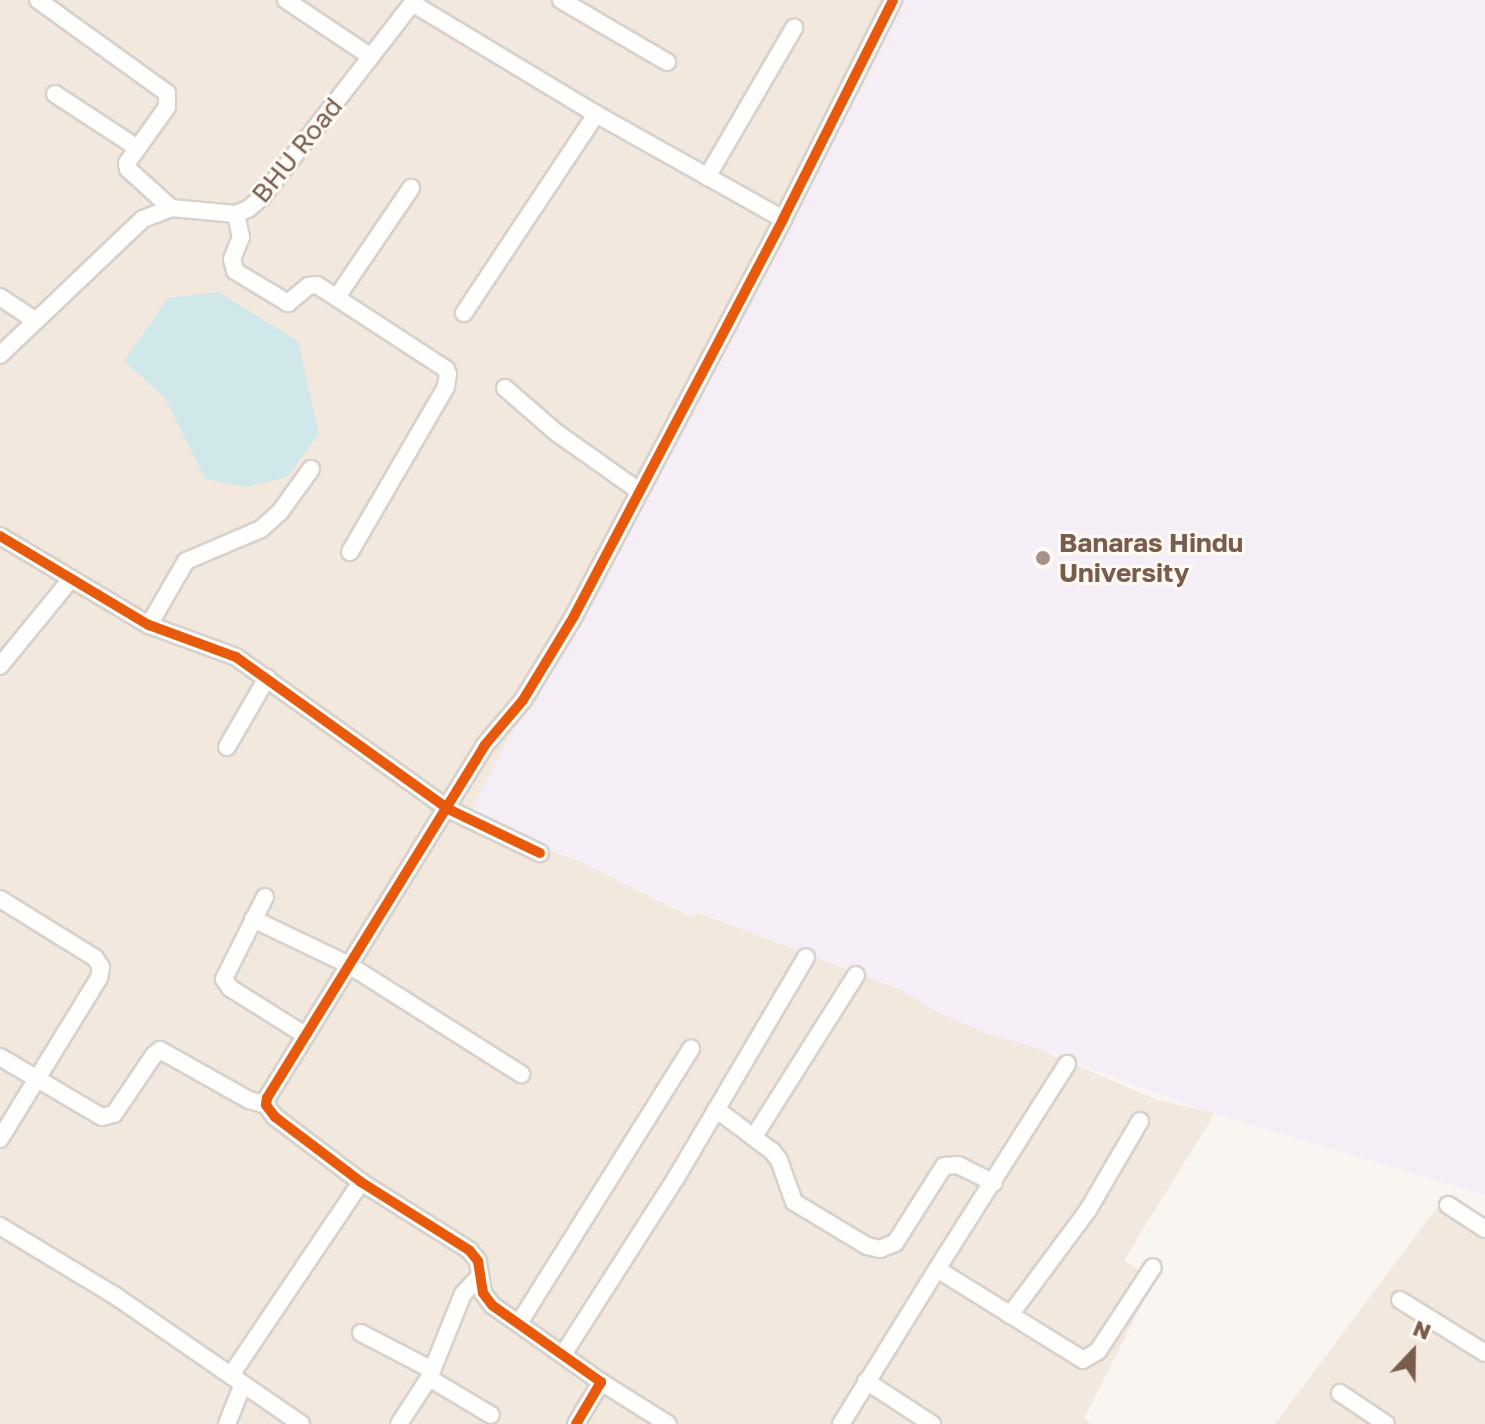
<!DOCTYPE html>
<style>
body{margin:0}
#map{position:relative;width:1485px;height:1424px;overflow:hidden;background:#f9f5f0;font-family:"Golos Text",sans-serif}
div>[style]{position:absolute}
.residential>*{inset:0;background:#f2e8de}
.education>*{inset:0;background:#f6eef6}
.water>*{inset:0;background:#d0e8ea}
.roads{filter:drop-shadow(2px 0 #d7d1cb) drop-shadow(-2px 0 #d7d1cb) drop-shadow(0 2px #d7d1cb) drop-shadow(0 -2px #d7d1cb)}
.minor>*{height:16px;margin:-8px;padding:0 8px;transform-origin:8px;border-radius:8px;background:#fefefd}
.cycleway>*{height:10px;margin:-5px;padding:0 5px;transform-origin:5px;border-radius:5px;background:#e8590c}
.dots>*{width:22px;height:22px;translate:-50% -50%;box-sizing:border-box;border:4px solid #fffaf3;border-radius:50%}
span{translate:-50% -50%;white-space:nowrap;text-align:center;line-height:1.15;-webkit-text-stroke:6px #fffaf3;paint-order:stroke}
.street-label{font-size:26px;color:#7a5c4d}
.poi-label{font-size:26px;color:#7a5c4d;font-weight:700}
.left{translate:0 -50%;text-align:left}
.north{position:absolute;left:1373px;top:1312px;width:80px;height:80px;-webkit-text-stroke:6px #fffaf3;paint-order:stroke;rotate:22deg;font-size:22px;font-weight:700;line-height:32px;text-align:center;color:#7a5c4d}
.north::after{content:'';display:block;margin:auto;width:28px;height:36px;background:#7a5c4d;clip-path:polygon(50% 0,100% 100%,50% 72%,0 100%)}
</style>
<div id="map">
<div class="residential">
<i style="clip-path:polygon(0 0,1485px 0,541px 847px,577px 860px,693px 918px,697px 912px,899px 989px,1157px 1100px,1215px 1113px,1124px 1260px,1153px 1282px,1084px 1419px,1092px 1424px,0 1424px)"></i>
<i style="clip-path:polygon(1447px 1194px,1485px 1217px,1485px 1424px,1275px 1424px)"></i>
</div>
<div class="education">
<i style="clip-path:polygon(903px 0,1485px 0,1485px 1195px,1196px 1108px,1040px 1049px,985px 1033px,935px 1011px,898px 988px,697px 911px,693px 917px,577px 860px,469px 815px,734px 300px,865px 81px)"></i>
</div>
<div class="water">
<i style="clip-path:polygon(218px 292px,298px 341px,319px 434px,287px 477px,246px 487px,205px 479px,165px 398px,124px 361px,168px 298px)"></i>
</div>
<div class="roads">
<div class="minor">
<i style="left:38px;top:0;width:159px;rotate:35.8deg"></i>
<i style="left:167px;top:93px;width:14px;rotate:90deg"></i>
<i style="left:167px;top:107px;width:69px;rotate:125.5deg"></i>
<i style="left:127px;top:163px;width:6px;rotate:81deg"></i>
<i style="left:128px;top:169px;width:58px;rotate:42.2deg"></i>
<i style="left:286px;top:0;width:102px;rotate:33.8deg"></i>
<i style="left:561px;top:0;width:123px;rotate:30.3deg"></i>
<i style="left:412px;top:3px;width:215px;rotate:31.1deg"></i>
<i style="left:596px;top:114px;width:214px;rotate:29.3deg"></i>
<i style="left:55px;top:94px;width:97px;rotate:33.2deg"></i>
<i style="left:707px;top:177px;width:173px;rotate:-59.7deg"></i>
<i style="left:236px;top:214px;width:24px;rotate:78deg"></i>
<i style="left:241px;top:237px;width:24px;rotate:112deg"></i>
<i style="left:232px;top:259px;width:12px;rotate:76deg"></i>
<i style="left:235px;top:271px;width:62px;rotate:31.1deg"></i>
<i style="left:288px;top:303px;width:26px;rotate:-40deg"></i>
<i style="left:308px;top:286px;width:9px;rotate:-6deg"></i>
<i style="left:317px;top:285px;width:154px;rotate:33.1deg"></i>
<i style="left:446px;top:369px;width:5px;rotate:68deg"></i>
<i style="left:448px;top:374px;width:13px;rotate:99deg"></i>
<i style="left:446px;top:387px;width:191px;rotate:120.2deg"></i>
<i style="left:0;top:297px;width:43px;rotate:33.7deg"></i>
<i style="left:337px;top:297px;width:132px;rotate:-55.8deg"></i>
<i style="left:464px;top:313px;width:239px;rotate:-56.4deg"></i>
<i style="left:0;top:355px;width:197px;rotate:-43.6deg"></i>
<i style="left:143px;top:219px;width:30px;rotate:-21deg"></i>
<i style="left:171px;top:208px;width:65px;rotate:5.3deg"></i>
<i style="left:236px;top:214px;width:13px;rotate:-23deg"></i>
<i style="left:248px;top:209px;width:18px;rotate:-41deg"></i>
<i style="left:262px;top:197px;width:249px;rotate:-52.2deg"></i>
<i style="left:505px;top:388px;width:69px;rotate:40.9deg"></i>
<i style="left:557px;top:433px;width:100px;rotate:35.3deg"></i>
<i style="left:0;top:536px;width:174px;rotate:30.9deg"></i>
<i style="left:149px;top:625px;width:93px;rotate:20.2deg"></i>
<i style="left:236px;top:657px;width:261px;rotate:35.6deg"></i>
<i style="left:448px;top:809px;width:102px;rotate:25.6deg"></i>
<i style="left:149px;top:625px;width:74px;rotate:-60deg"></i>
<i style="left:186px;top:561px;width:82px;rotate:-23.1deg"></i>
<i style="left:261px;top:529px;width:25px;rotate:-42deg"></i>
<i style="left:280px;top:512px;width:53px;rotate:-54.2deg"></i>
<i style="left:0;top:666px;width:112px;rotate:-50.8deg"></i>
<i style="left:227px;top:747px;width:80px;rotate:-59.9deg"></i>
<i style="left:265px;top:897px;width:92px;rotate:116.6deg"></i>
<i style="left:224px;top:979px;width:11px;rotate:56deg"></i>
<i style="left:230px;top:988px;width:89px;rotate:32.1deg"></i>
<i style="left:0;top:899px;width:112px;rotate:31.8deg"></i>
<i style="left:95px;top:958px;width:11px;rotate:56deg"></i>
<i style="left:101px;top:967px;width:11px;rotate:100deg"></i>
<i style="left:99px;top:978px;width:189px;rotate:121.6deg"></i>
<i style="left:253px;top:919px;width:106px;rotate:25.6deg"></i>
<i style="left:349px;top:965px;width:204px;rotate:32.4deg"></i>
<i style="left:0;top:1057px;width:118px;rotate:30.5deg"></i>
<i style="left:102px;top:1117px;width:12px;rotate:-14deg"></i>
<i style="left:114px;top:1114px;width:71px;rotate:-55.9deg"></i>
<i style="left:154px;top:1055px;width:8px;rotate:-40deg"></i>
<i style="left:160px;top:1050px;width:102px;rotate:29.3deg"></i>
<i style="left:249px;top:1100px;width:18px;rotate:16deg"></i>
<i style="left:716px;top:1109px;width:70px;rotate:36.9deg"></i>
<i style="left:772px;top:1151px;width:11px;rotate:52deg"></i>
<i style="left:779px;top:1160px;width:45px;rotate:70.3deg"></i>
<i style="left:794px;top:1202px;width:85px;rotate:31.1deg"></i>
<i style="left:867px;top:1246px;width:13px;rotate:13deg"></i>
<i style="left:880px;top:1249px;width:16px;rotate:-22deg"></i>
<i style="left:895px;top:1243px;width:91px;rotate:-57.5deg"></i>
<i style="left:944px;top:1166px;width:14px;rotate:-4deg"></i>
<i style="left:958px;top:1165px;width:40px;rotate:26.6deg"></i>
<i style="left:755px;top:1135px;width:189px;rotate:-57.7deg"></i>
<i style="left:1448px;top:1205px;width:44px;rotate:33deg"></i>
<i style="left:0;top:1226px;width:133px;rotate:31.2deg"></i>
<i style="left:114px;top:1295px;width:227px;rotate:34.6deg"></i>
<i style="left:937px;top:1269px;width:243px;rotate:-57.6deg"></i>
<i style="left:1400px;top:1300px;width:100px;rotate:31.9deg"></i>
<i style="left:1010px;top:1315px;width:131px;rotate:-53.4deg"></i>
<i style="left:1088px;top:1210px;width:103px;rotate:-59.7deg"></i>
<i style="left:519px;top:1323px;width:324px;rotate:-57.9deg"></i>
<i style="left:361px;top:1333px;width:80px;rotate:27.5deg"></i>
<i style="left:564px;top:1353px;width:208px;rotate:-57.4deg"></i>
<i style="left:676px;top:1178px;width:256px;rotate:-59.5deg"></i>
<i style="left:231px;top:1375px;width:233px;rotate:-56deg"></i>
<i style="left:429px;top:1378px;width:72px;rotate:30.8deg"></i>
<i style="left:866px;top:1381px;width:79px;rotate:33.1deg"></i>
<i style="left:601px;top:1382px;width:79px;rotate:32.1deg"></i>
<i style="left:1340px;top:1393px;width:55px;rotate:34deg"></i>
<i style="left:227px;top:1424px;width:43px;rotate:-68.2deg"></i>
<i style="left:399px;top:1424px;width:55px;rotate:-56.9deg"></i>
<i style="left:429px;top:1378px;width:91px;rotate:-68deg"></i>
<i style="left:463px;top:1294px;width:25px;rotate:-47deg"></i>
<i style="left:576px;top:1424px;width:49px;rotate:-59.2deg"></i>
<i style="left:601px;top:1382px;width:133px;rotate:-144.8deg"></i>
<i style="left:492px;top:1305px;width:15px;rotate:-127deg"></i>
<i style="left:483px;top:1293px;width:32px;rotate:-99deg"></i>
<i style="left:478px;top:1261px;width:14px;rotate:-129deg"></i>
<i style="left:469px;top:1250px;width:128px;rotate:-147.8deg"></i>
<i style="left:361px;top:1182px;width:108px;rotate:-142.9deg"></i>
<i style="left:275px;top:1117px;width:15px;rotate:-127deg"></i>
<i style="left:266px;top:1105px;width:7px;rotate:-82deg"></i>
<i style="left:267px;top:1098px;width:414px;rotate:-58.3deg"></i>
<i style="left:484px;top:746px;width:60px;rotate:-49.7deg"></i>
<i style="left:523px;top:700px;width:98px;rotate:-58.7deg"></i>
<i style="left:574px;top:616px;width:449px;rotate:-62.2deg"></i>
<i style="left:783px;top:219px;width:245px;rotate:-63.3deg"></i>
<i style="left:841px;top:1424px;width:182px;rotate:-58.2deg"></i>
<i style="left:937px;top:1269px;width:172px;rotate:31.9deg"></i>
<i style="left:1083px;top:1360px;width:17px;rotate:-31deg"></i>
<i style="left:1098px;top:1351px;width:100px;rotate:-56.8deg"></i>
</div>
</div>
<div class="cycleway">
<i style="left:0;top:536px;width:174px;rotate:30.9deg"></i>
<i style="left:149px;top:625px;width:93px;rotate:20.2deg"></i>
<i style="left:236px;top:657px;width:261px;rotate:35.6deg"></i>
<i style="left:448px;top:809px;width:102px;rotate:25.6deg"></i>
<i style="left:576px;top:1424px;width:49px;rotate:-59.2deg"></i>
<i style="left:601px;top:1382px;width:133px;rotate:-144.8deg"></i>
<i style="left:492px;top:1305px;width:15px;rotate:-127deg"></i>
<i style="left:483px;top:1293px;width:32px;rotate:-99deg"></i>
<i style="left:478px;top:1261px;width:14px;rotate:-129deg"></i>
<i style="left:469px;top:1250px;width:128px;rotate:-147.8deg"></i>
<i style="left:361px;top:1182px;width:108px;rotate:-142.9deg"></i>
<i style="left:275px;top:1117px;width:15px;rotate:-127deg"></i>
<i style="left:266px;top:1105px;width:7px;rotate:-82deg"></i>
<i style="left:267px;top:1098px;width:414px;rotate:-58.3deg"></i>
<i style="left:484px;top:746px;width:60px;rotate:-49.7deg"></i>
<i style="left:523px;top:700px;width:98px;rotate:-58.7deg"></i>
<i style="left:574px;top:616px;width:449px;rotate:-62.2deg"></i>
<i style="left:783px;top:219px;width:245px;rotate:-63.3deg"></i>
</div>
<div class="dots">
<i style="left:1043px;top:558px;background:#a69286"></i>
</div>
<div class="street-label">
<span style="left:297px;top:150px;rotate:-51deg">BHU Road</span>
</div>
<div class="poi-label">
<span class="left" style="left:1059px;top:558px">Banaras Hindu<br>University</span>
</div>
<div class="north">N</div>
</div>
